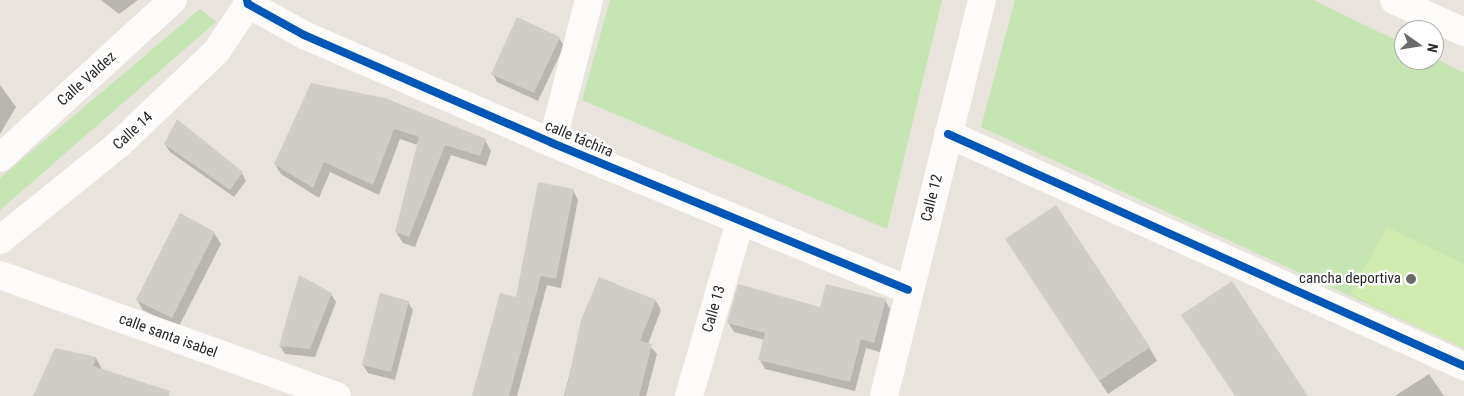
<!DOCTYPE html>
<meta charset="utf-8">
<style>
body{margin:0}
#map{position:relative;width:1464px;height:396px;overflow:hidden;background:#e8e3dc;font-family:"Roboto Condensed",sans-serif}
div>[style]{position:absolute}
.green>*{inset:0;background:#c5e5b2}
.pitch>*{inset:0;background:#d1eaaf}
.shadow>*{inset:0;background:#0003}
.building>*{inset:0;background:#d0cdc8}
.street>*{height:28px;margin:-14px;padding:0 14px;transform-origin:14px;border-radius:14px;background:#fcfbfa}
.secondary>*{height:28px;margin:-14px;padding:0 14px;transform-origin:14px;border-radius:14px;background:#fcfbfa}
.cycleway>*{height:8px;margin:-4px;padding:0 4px;transform-origin:4px;border-radius:4px;background:#0057b8}
.dots>*{width:14px;height:14px;translate:-50% -50%;box-sizing:border-box;border:2px solid #fff;border-radius:50%}
span{translate:-50% -50%;white-space:nowrap;text-align:center;line-height:1.15;-webkit-text-stroke:4.5px #fff;paint-order:stroke}
.street-label{font-size:15px;color:#282828}
.poi-label{font-size:15px;color:#282828}
.right{translate:-100% -50%;text-align:right}
.north{position:absolute;left:1394px;top:20px;width:50px;height:50px;box-sizing:border-box;background:#fff;border:1px solid #a9a9a9;border-radius:50%;rotate:103deg;font-size:14px;font-weight:700;line-height:20px;text-align:center;color:#282828}
.north::after{content:'';display:block;margin:auto;width:18px;height:22px;background:#6b6967;clip-path:polygon(50% 0,100% 100%,50% 72%,0 100%)}
</style>
<div id="map">
<div class="green">
<i style="clip-path:polygon(610px 0,942px 0,887px 229px,582px 100px)"></i>
<i style="clip-path:polygon(1015px 0,1313px 0,1404px 44px,1404px 60px,1434px 58px,1464px 73px,1464px 348px,981px 127px)"></i>
<i style="clip-path:polygon(200px 9px,216px 22px,0 210px,0 178px)"></i>
</div>
<div class="pitch">
<i style="clip-path:polygon(1387px 227px,1464px 264px,1464px 348px,1350px 294px)"></i>
</div>
<div class="shadow">
<i style="clip-path:polygon(101px 0,138px 0,119px 14px)"></i>
<i style="clip-path:polygon(559px 38px,564px 46px,538px 101px,497px 82px,493px 74px)"></i>
<i style="clip-path:polygon(311px 84px,485px 140px,491px 151px,486px 166px,451px 155px,415px 247px,403px 243px,396px 232px,418px 145px,400px 139px,379px 195px,330px 172px,319px 198px,281px 174px,275px 164px)"></i>
<i style="clip-path:polygon(0 85px,16px 107px,0 134px)"></i>
<i style="clip-path:polygon(165px 144px,242px 173px,246px 181px,234px 197px,170px 152px)"></i>
<i style="clip-path:polygon(573px 190px,578px 200px,561px 288px,547px 285px,517px 396px,474px 396px,517px 298px)"></i>
<i style="clip-path:polygon(214px 233px,221px 244px,178px 328px,143px 310px,137px 300px)"></i>
<i style="clip-path:polygon(1015px 253px,1149px 347px,1157px 361px,1108px 394px)"></i>
<i style="clip-path:polygon(331px 294px,336px 302px,315px 357px,285px 354px,280px 346px)"></i>
<i style="clip-path:polygon(885px 300px,890px 309px,880px 352px,866px 348px,855px 391px,765px 369px,760px 360px,765px 340px,734px 332px,728px 322px)"></i>
<i style="clip-path:polygon(656px 301px,661px 310px,648px 344px,657px 354px,646px 396px,564px 396px,583px 321px)"></i>
<i style="clip-path:polygon(408px 302px,413px 310px,395px 380px,368px 373px,363px 365px)"></i>
<i style="clip-path:polygon(56px 349px,96px 358px,102px 369px,161px 396px,34px 396px)"></i>
<i style="clip-path:polygon(1429px 374px,1444px 396px,1395px 396px)"></i>
</div>
<div class="building">
<i style="clip-path:polygon(517px 17px,560px 37px,534px 93px,491px 74px)"></i>
<i style="clip-path:polygon(311px 83px,385px 98px,486px 139px,480px 156px,445px 145px,409px 237px,395px 232px,419px 137px,394px 129px,373px 185px,324px 162px,313px 188px,274px 164px)"></i>
<i style="clip-path:polygon(177px 119px,243px 172px,230px 190px,164px 144px)"></i>
<i style="clip-path:polygon(538px 182px,574px 189px,556px 279px,541px 276px,509px 396px,472px 396px,500px 293px,516px 297px)"></i>
<i style="clip-path:polygon(1056px 205px,1150px 347px,1099px 381px,1005px 239px)"></i>
<i style="clip-path:polygon(180px 213px,215px 232px,172px 318px,136px 300px)"></i>
<i style="clip-path:polygon(299px 275px,332px 293px,310px 349px,279px 346px)"></i>
<i style="clip-path:polygon(599px 277px,656px 300px,640px 341px,652px 344px,639px 396px,565px 396px,581px 320px)"></i>
<i style="clip-path:polygon(1232px 281px,1308px 396px,1235px 396px,1181px 315px)"></i>
<i style="clip-path:polygon(738px 284px,820px 307px,826px 284px,886px 299px,874px 343px,861px 339px,850px 382px,758px 360px,765px 333px,727px 323px)"></i>
<i style="clip-path:polygon(380px 293px,409px 301px,391px 372px,362px 365px)"></i>
<i style="clip-path:polygon(55px 348px,96px 357px,93px 366px,170px 391px,169px 396px,33px 396px)"></i>
</div>
<div class="street">
<i style="left:247px;top:0;width:4px;rotate:76deg"></i>
<i style="left:248px;top:4px;width:64px;rotate:29deg"></i>
<i style="left:304px;top:35px;width:270px;rotate:23.5deg"></i>
<i style="left:552px;top:143px;width:385px;rotate:22.4deg"></i>
<i style="left:948px;top:134px;width:566px;rotate:24.21deg"></i>
<i style="left:552px;top:143px;width:148px;rotate:-75.5deg"></i>
<i style="left:0;top:158px;width:234px;rotate:-42.4deg"></i>
<i style="left:0;top:240px;width:154px;rotate:-38.9deg"></i>
<i style="left:120px;top:143px;width:132px;rotate:-43.5deg"></i>
<i style="left:216px;top:52px;width:58px;rotate:-56.3deg"></i>
<i style="left:0;top:275px;width:358px;rotate:19.8deg"></i>
<i style="left:689px;top:396px;width:181px;rotate:-73.7deg"></i>
<i style="left:884px;top:396px;width:408px;rotate:-76.1deg"></i>
</div>
<div class="secondary">
<i style="left:1394px;top:0;width:77px;rotate:24.6deg"></i>
</div>
<div class="cycleway">
<i style="left:247px;top:0;width:4px;rotate:76deg"></i>
<i style="left:248px;top:4px;width:64px;rotate:29deg"></i>
<i style="left:304px;top:35px;width:270px;rotate:23.5deg"></i>
<i style="left:552px;top:143px;width:385px;rotate:22.4deg"></i>
<i style="left:948px;top:134px;width:566px;rotate:24.21deg"></i>
</div>
<div class="dots">
<i style="left:1411px;top:279px;background:#6b6967"></i>
</div>
<div class="street-label">
<span style="left:87px;top:79px;rotate:-42deg">Calle Valdez</span>
<span style="left:133px;top:131px;rotate:-43deg">Calle 14</span>
<span style="left:579px;top:139px;rotate:23deg">calle táchira</span>
<span style="left:932px;top:198px;rotate:-76deg">Calle 12</span>
<span style="left:714px;top:309px;rotate:-74deg">Calle 13</span>
<span style="left:168px;top:336px;rotate:20deg">calle santa isabel</span>
</div>
<div class="poi-label">
<span class="right" style="left:1401px;top:279px">cancha deportiva</span>
</div>
<div class="north">N</div>
</div>
